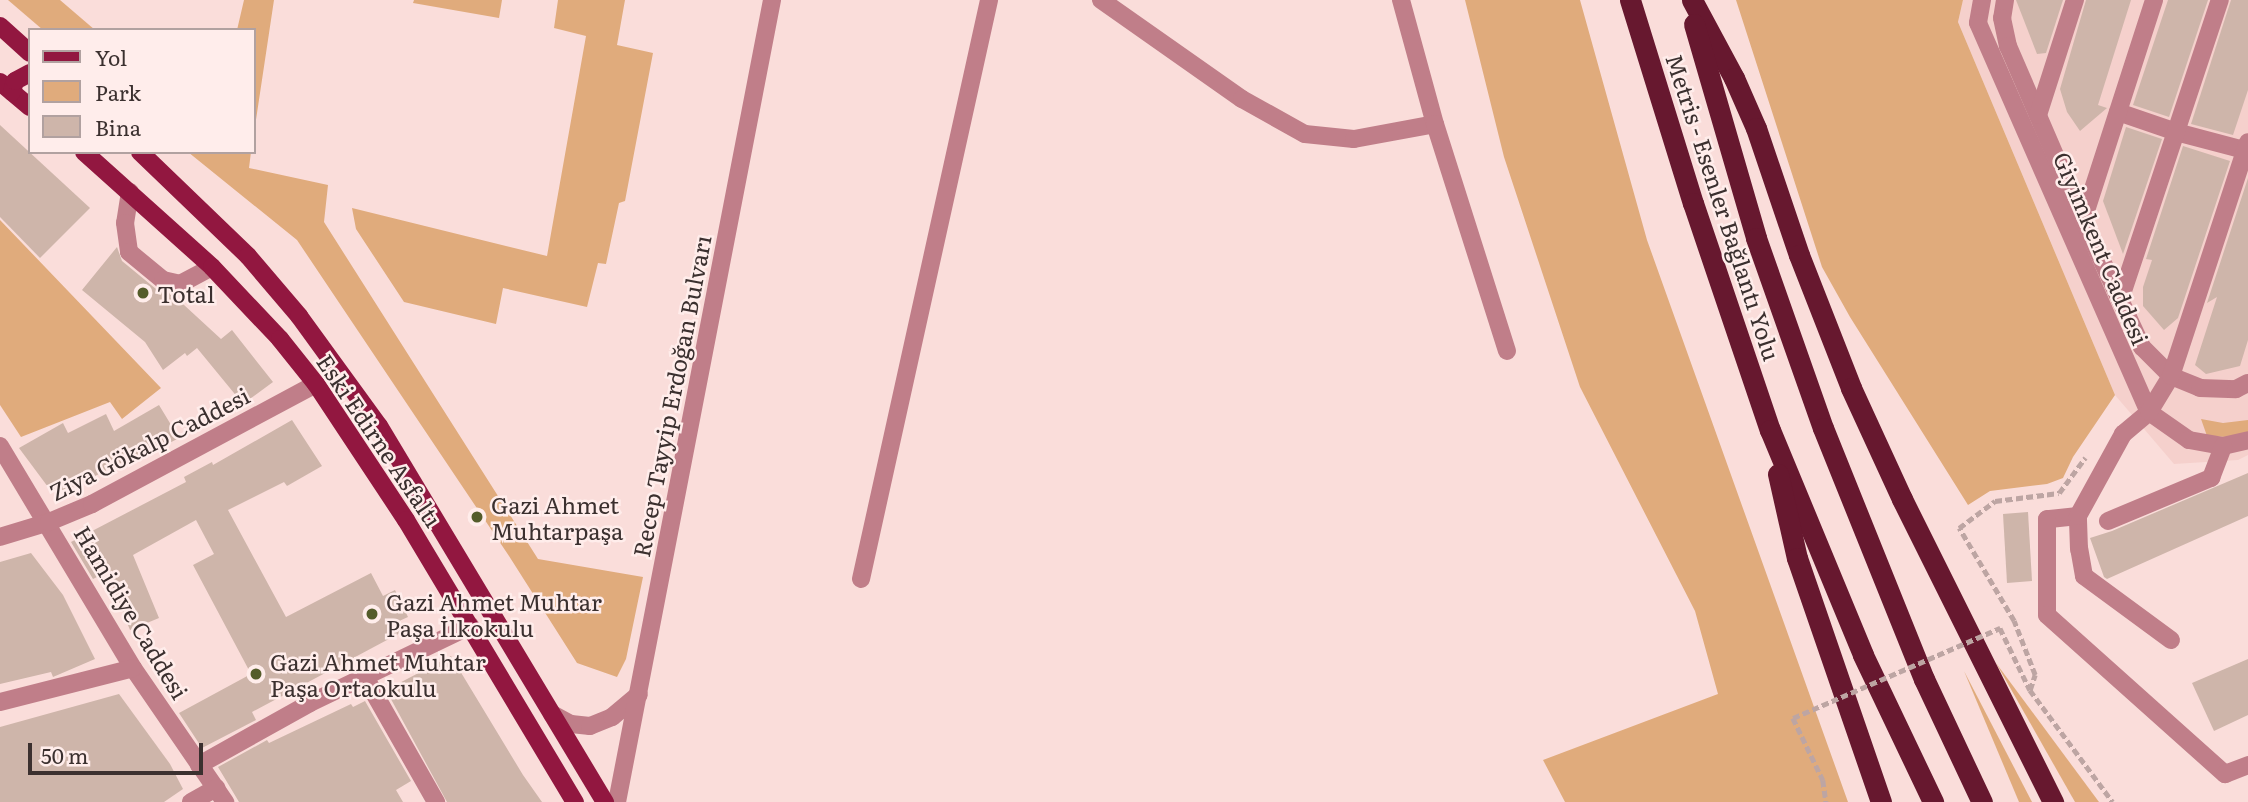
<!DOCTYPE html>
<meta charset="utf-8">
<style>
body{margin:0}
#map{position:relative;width:2248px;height:802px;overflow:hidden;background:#faddda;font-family:Literata,serif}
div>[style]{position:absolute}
.built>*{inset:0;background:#f5d0cc}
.green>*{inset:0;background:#e0ab7c}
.building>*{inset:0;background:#ceb5aa}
.path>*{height:4.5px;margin-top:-2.25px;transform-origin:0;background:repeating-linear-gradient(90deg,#bda5a3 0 7px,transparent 0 10.5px)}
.minor>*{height:18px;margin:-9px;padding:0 9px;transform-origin:9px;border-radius:9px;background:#c07e89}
.major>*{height:18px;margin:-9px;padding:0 9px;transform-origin:9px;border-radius:9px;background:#921740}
.highway>*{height:21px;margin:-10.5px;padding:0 10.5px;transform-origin:10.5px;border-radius:10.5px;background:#67182f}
.path-bridge>*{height:4.5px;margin-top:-2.25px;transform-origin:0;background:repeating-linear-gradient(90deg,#bda5a3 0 7px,transparent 0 10.5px)}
.dots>*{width:19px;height:19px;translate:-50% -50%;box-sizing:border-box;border:4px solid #ffedeb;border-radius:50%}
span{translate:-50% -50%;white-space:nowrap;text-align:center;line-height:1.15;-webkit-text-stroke:5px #ffedeb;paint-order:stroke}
.street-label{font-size:23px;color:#3b302f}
.poi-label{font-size:23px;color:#3b302f}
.left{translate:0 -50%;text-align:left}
.legend{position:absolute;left:28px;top:28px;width:228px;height:126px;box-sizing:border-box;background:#ffedeb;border:2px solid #b1a1a0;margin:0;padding:9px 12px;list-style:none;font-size:21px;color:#3b302f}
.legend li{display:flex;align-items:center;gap:14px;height:35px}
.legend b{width:35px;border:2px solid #b1a1a0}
.scale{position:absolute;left:28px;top:743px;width:175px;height:32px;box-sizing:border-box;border:4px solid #3b302f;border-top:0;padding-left:9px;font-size:21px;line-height:24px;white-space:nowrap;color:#3b302f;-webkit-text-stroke:5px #ffedeb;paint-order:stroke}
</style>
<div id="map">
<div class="built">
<i style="clip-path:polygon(1963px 0,2248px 0,2248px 455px,2238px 460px,2174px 464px,2115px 395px,1958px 22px)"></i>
</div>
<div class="green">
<i style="clip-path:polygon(8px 0,60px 0,95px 30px,43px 30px)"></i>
<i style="clip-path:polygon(244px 0,274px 0,254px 133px,254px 30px,237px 30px)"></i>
<i style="clip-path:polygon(414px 0,502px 0,499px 18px,413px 3px)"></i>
<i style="clip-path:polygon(558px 0,625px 0,617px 45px,653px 53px,625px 201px,619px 203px,606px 264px,598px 263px,587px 307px,503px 288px,496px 324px,404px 302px,356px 229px,352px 208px,547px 256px,586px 36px,554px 28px)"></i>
<i style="clip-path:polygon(1465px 0,1580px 0,1647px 240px,1848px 802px,1565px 802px,1543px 760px,1718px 694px,1695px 611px,1580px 387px,1504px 157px)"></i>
<i style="clip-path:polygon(1736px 0,1963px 0,1958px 22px,2115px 395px,2073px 457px,2063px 478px,2047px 484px,1990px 491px,1968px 505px,1850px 317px,1822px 267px)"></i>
<i style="clip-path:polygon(188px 152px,251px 152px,249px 168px,328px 185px,324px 222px,538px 559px,643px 577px,626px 659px,617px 677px,577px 663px,509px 556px,297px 240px)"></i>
<i style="clip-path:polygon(0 220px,161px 388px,122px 419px,110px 402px,21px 437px,0 405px)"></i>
<i style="clip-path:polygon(2201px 419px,2223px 423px,2248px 420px,2248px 432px,2227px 437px,2207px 436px)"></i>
<i style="clip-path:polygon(1996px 663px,2099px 802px,2075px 802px)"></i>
<i style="clip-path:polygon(1964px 671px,2032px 802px,2019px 802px)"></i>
</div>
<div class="building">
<i style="clip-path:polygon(2016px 0,2063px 0,2046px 53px,2037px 54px)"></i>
<i style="clip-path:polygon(2086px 0,2131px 0,2098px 105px,2107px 108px,2080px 131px,2067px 112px,2060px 89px)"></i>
<i style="clip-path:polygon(2168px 0,2208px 0,2169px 117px,2133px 105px)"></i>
<i style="clip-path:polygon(2231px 0,2248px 0,2248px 90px,2233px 135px,2191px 124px)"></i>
<i style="clip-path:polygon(0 125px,90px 208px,40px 258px,0 217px)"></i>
<i style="clip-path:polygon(2126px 127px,2162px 139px,2123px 254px,2103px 201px)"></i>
<i style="clip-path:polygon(2183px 146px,2230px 161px,2178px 318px,2164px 330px,2143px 306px,2143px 287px,2152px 260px,2146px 259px)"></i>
<i style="clip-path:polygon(2248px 178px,2248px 340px,2240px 366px,2206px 374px,2195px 365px,2217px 297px,2207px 303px)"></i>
<i style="clip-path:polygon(117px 247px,122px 261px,156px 289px,171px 293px,221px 339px,232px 330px,273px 382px,243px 404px,197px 348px,187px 356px,185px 353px,163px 370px,145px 342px,82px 290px)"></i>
<i style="clip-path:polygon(159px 405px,179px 438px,131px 463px,129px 459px,63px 492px,48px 487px,19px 448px,63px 423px,68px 433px,106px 414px,114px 431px)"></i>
<i style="clip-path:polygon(292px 420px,322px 466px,287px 486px,284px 482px,228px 510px,286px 617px,371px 573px,383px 596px,395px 590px,408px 617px,397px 622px,402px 632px,252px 712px,256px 720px,202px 748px,179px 713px,251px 674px,193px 565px,214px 554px,196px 520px,133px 555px,159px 618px,130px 630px,107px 572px,93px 579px,71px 542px,186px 482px,184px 477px,212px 462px,213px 465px)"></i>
<i style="clip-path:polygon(2248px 473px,2248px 516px,2107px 579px,2104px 577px,2090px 538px,2112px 531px)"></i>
<i style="clip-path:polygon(2028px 512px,2032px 581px,2007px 583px,2003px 514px)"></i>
<i style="clip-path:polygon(31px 553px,63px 595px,95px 659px,53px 677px,51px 672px,0 684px,0 562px)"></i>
<i style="clip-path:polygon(451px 656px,523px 775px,542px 802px,447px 802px,386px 690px)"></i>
<i style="clip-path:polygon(2248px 659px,2248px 715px,2214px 731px,2192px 683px)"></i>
<i style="clip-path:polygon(119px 694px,170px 764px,183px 789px,164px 802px,0 802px,0 727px)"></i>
<i style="clip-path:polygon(365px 701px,411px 781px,396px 790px,403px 802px,239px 802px,218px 767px,267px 740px,269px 743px,351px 704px,353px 707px)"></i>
</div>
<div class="path">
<i style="left:2000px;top:628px;width:69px;rotate:64.2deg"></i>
<i style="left:2030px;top:690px;width:139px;rotate:53.5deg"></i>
<i style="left:2030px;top:690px;width:16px;rotate:-72deg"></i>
<i style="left:2035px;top:675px;width:58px;rotate:-111.3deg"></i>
<i style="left:2014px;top:621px;width:108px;rotate:-120.6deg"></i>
<i style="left:1959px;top:528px;width:45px;rotate:-36.9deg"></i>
<i style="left:1995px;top:501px;width:64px;rotate:-7.1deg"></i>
<i style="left:2059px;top:493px;width:44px;rotate:-53.4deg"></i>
<i style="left:1793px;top:718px;width:69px;rotate:64.2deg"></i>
<i style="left:1823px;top:780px;width:22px;rotate:82deg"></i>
</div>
<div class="minor">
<i style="left:1101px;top:0;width:172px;rotate:35.1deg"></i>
<i style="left:1242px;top:99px;width:72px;rotate:29.1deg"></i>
<i style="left:1305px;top:134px;width:49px;rotate:5.8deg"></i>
<i style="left:1354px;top:139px;width:82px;rotate:-10.5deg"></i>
<i style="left:1401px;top:0;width:129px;rotate:74.7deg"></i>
<i style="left:1435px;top:124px;width:238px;rotate:72.4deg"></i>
<i style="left:1982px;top:0;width:23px;rotate:100deg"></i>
<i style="left:1978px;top:23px;width:425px;rotate:66.3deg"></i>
<i style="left:2149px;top:412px;width:49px;rotate:35deg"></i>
<i style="left:2189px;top:440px;width:35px;rotate:10deg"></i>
<i style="left:2223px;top:446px;width:26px;rotate:-13deg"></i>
<i style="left:2005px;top:0;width:18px;rotate:99deg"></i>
<i style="left:2002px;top:18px;width:29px;rotate:78deg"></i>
<i style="left:2008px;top:46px;width:189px;rotate:66.7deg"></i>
<i style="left:2083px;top:220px;width:140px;rotate:65.1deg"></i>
<i style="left:2142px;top:347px;width:41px;rotate:45deg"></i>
<i style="left:2171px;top:376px;width:31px;rotate:22deg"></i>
<i style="left:2200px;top:388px;width:36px;rotate:2deg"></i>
<i style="left:2236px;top:389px;width:13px;rotate:-27deg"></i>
<i style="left:2118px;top:112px;width:61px;rotate:19deg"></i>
<i style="left:2176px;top:132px;width:74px;rotate:14.8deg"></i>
<i style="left:2038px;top:115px;width:121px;rotate:-72.2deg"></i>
<i style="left:130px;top:192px;width:31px;rotate:99deg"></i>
<i style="left:125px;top:223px;width:29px;rotate:82deg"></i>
<i style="left:129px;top:252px;width:44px;rotate:39.5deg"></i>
<i style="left:163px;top:280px;width:17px;rotate:13deg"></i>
<i style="left:180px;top:284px;width:36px;rotate:-28deg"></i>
<i style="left:2083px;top:220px;width:231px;rotate:-72.1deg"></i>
<i style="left:2120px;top:300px;width:316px;rotate:-71.6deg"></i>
<i style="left:0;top:446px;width:259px;rotate:59.1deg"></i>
<i style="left:133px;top:668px;width:163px;rotate:55.5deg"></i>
<i style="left:2078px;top:516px;width:31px;rotate:174deg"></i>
<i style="left:2047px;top:519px;width:96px;rotate:90deg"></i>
<i style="left:2047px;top:615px;width:239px;rotate:41.8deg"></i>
<i style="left:2225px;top:774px;width:25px;rotate:-21deg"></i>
<i style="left:2108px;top:521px;width:112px;rotate:-22.7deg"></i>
<i style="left:2211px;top:478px;width:34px;rotate:-69deg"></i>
<i style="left:0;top:537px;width:51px;rotate:-17deg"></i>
<i style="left:49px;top:522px;width:47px;rotate:-22.7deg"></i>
<i style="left:92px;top:504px;width:254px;rotate:-28.2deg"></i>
<i style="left:861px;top:579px;width:593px;rotate:-77.53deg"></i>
<i style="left:2171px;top:640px;width:108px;rotate:-143.7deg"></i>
<i style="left:2084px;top:576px;width:27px;rotate:-100deg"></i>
<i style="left:2079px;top:549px;width:33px;rotate:-92deg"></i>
<i style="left:2078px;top:516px;width:94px;rotate:-61.2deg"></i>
<i style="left:2123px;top:434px;width:34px;rotate:-40deg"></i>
<i style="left:2149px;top:412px;width:42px;rotate:-58.6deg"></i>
<i style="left:2171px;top:376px;width:246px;rotate:-71.8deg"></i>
<i style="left:365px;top:677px;width:144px;rotate:60.4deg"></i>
<i style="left:0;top:702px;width:137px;rotate:-14.3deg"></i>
<i style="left:552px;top:714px;width:21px;rotate:28deg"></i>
<i style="left:571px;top:724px;width:19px;rotate:6deg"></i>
<i style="left:590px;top:726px;width:24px;rotate:-22deg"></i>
<i style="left:612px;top:717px;width:35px;rotate:-40deg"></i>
<i style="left:199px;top:765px;width:127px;rotate:-29.2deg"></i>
<i style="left:310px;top:703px;width:178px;rotate:-25.7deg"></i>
<i style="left:191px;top:802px;width:29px;rotate:-29deg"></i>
<i style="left:617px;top:802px;width:817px;rotate:-79.06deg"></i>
</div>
<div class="major">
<i style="left:0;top:26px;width:40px;rotate:42deg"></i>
<i style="left:0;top:82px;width:39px;rotate:40deg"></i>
<i style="left:12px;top:92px;width:11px;rotate:-75deg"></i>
<i style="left:15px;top:81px;width:17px;rotate:-28deg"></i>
<i style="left:84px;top:152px;width:172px;rotate:41.9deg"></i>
<i style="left:212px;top:267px;width:99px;rotate:46.6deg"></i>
<i style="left:280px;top:339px;width:58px;rotate:51.3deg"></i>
<i style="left:316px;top:384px;width:163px;rotate:56.5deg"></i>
<i style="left:406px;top:520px;width:329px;rotate:59.1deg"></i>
<i style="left:140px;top:152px;width:150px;rotate:43.9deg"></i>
<i style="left:248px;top:256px;width:79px;rotate:49.6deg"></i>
<i style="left:299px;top:316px;width:136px;rotate:54deg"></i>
<i style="left:379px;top:426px;width:439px;rotate:59deg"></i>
</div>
<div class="highway">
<i style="left:1630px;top:0;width:213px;rotate:72.8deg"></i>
<i style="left:1693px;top:203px;width:240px;rotate:71.3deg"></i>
<i style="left:1770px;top:430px;width:243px;rotate:67.5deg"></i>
<i style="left:1863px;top:655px;width:163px;rotate:64.5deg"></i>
<i style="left:1692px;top:0;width:89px;rotate:61.7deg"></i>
<i style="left:1734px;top:78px;width:55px;rotate:66.3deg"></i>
<i style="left:1756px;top:128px;width:134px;rotate:71.3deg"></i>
<i style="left:1799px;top:255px;width:143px;rotate:68.6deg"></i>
<i style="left:1851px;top:388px;width:122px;rotate:65.3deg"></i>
<i style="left:1902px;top:499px;width:339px;rotate:63.5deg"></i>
<i style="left:1694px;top:24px;width:223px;rotate:73.8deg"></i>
<i style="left:1756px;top:238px;width:201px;rotate:70.6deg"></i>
<i style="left:1823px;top:428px;width:271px;rotate:68.1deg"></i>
<i style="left:1924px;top:679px;width:136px;rotate:64.8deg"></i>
<i style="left:1778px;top:474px;width:86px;rotate:77.3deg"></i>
<i style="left:1797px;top:558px;width:258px;rotate:71deg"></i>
</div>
<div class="path-bridge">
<i style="left:1793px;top:718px;width:226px;rotate:-23.5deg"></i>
</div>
<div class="dots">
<i style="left:143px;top:293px;background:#545c2a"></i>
<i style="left:477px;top:517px;background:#545c2a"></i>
<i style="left:372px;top:614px;background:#545c2a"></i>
<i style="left:256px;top:674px;background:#545c2a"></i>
</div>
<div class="street-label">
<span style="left:1724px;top:207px;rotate:72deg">Metris - Esenler Bağlantı Yolu</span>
<span style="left:2102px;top:248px;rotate:67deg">Giyimkent Caddesi</span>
<span style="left:671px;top:396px;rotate:-79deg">Recep Tayyip Erdoğan Bulvarı</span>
<span style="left:380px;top:440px;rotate:56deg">Eski Edirne Asfaltı</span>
<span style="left:149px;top:443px;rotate:-27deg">Ziya Gökalp Caddesi</span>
<span style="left:132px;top:612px;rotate:59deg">Hamidiye Caddesi</span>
</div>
<div class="poi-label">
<span class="left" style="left:157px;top:293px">Total</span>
<span class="left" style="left:491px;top:517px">Gazi Ahmet<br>Muhtarpaşa</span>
<span class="left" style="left:386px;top:614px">Gazi Ahmet Muhtar<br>Paşa İlkokulu</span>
<span class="left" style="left:270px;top:674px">Gazi Ahmet Muhtar<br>Paşa Ortaokulu</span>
</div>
<ul class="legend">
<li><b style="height:9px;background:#921740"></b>Yol</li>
<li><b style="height:19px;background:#e0ab7c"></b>Park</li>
<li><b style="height:19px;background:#ceb5aa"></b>Bina</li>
</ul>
<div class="scale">50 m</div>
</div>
